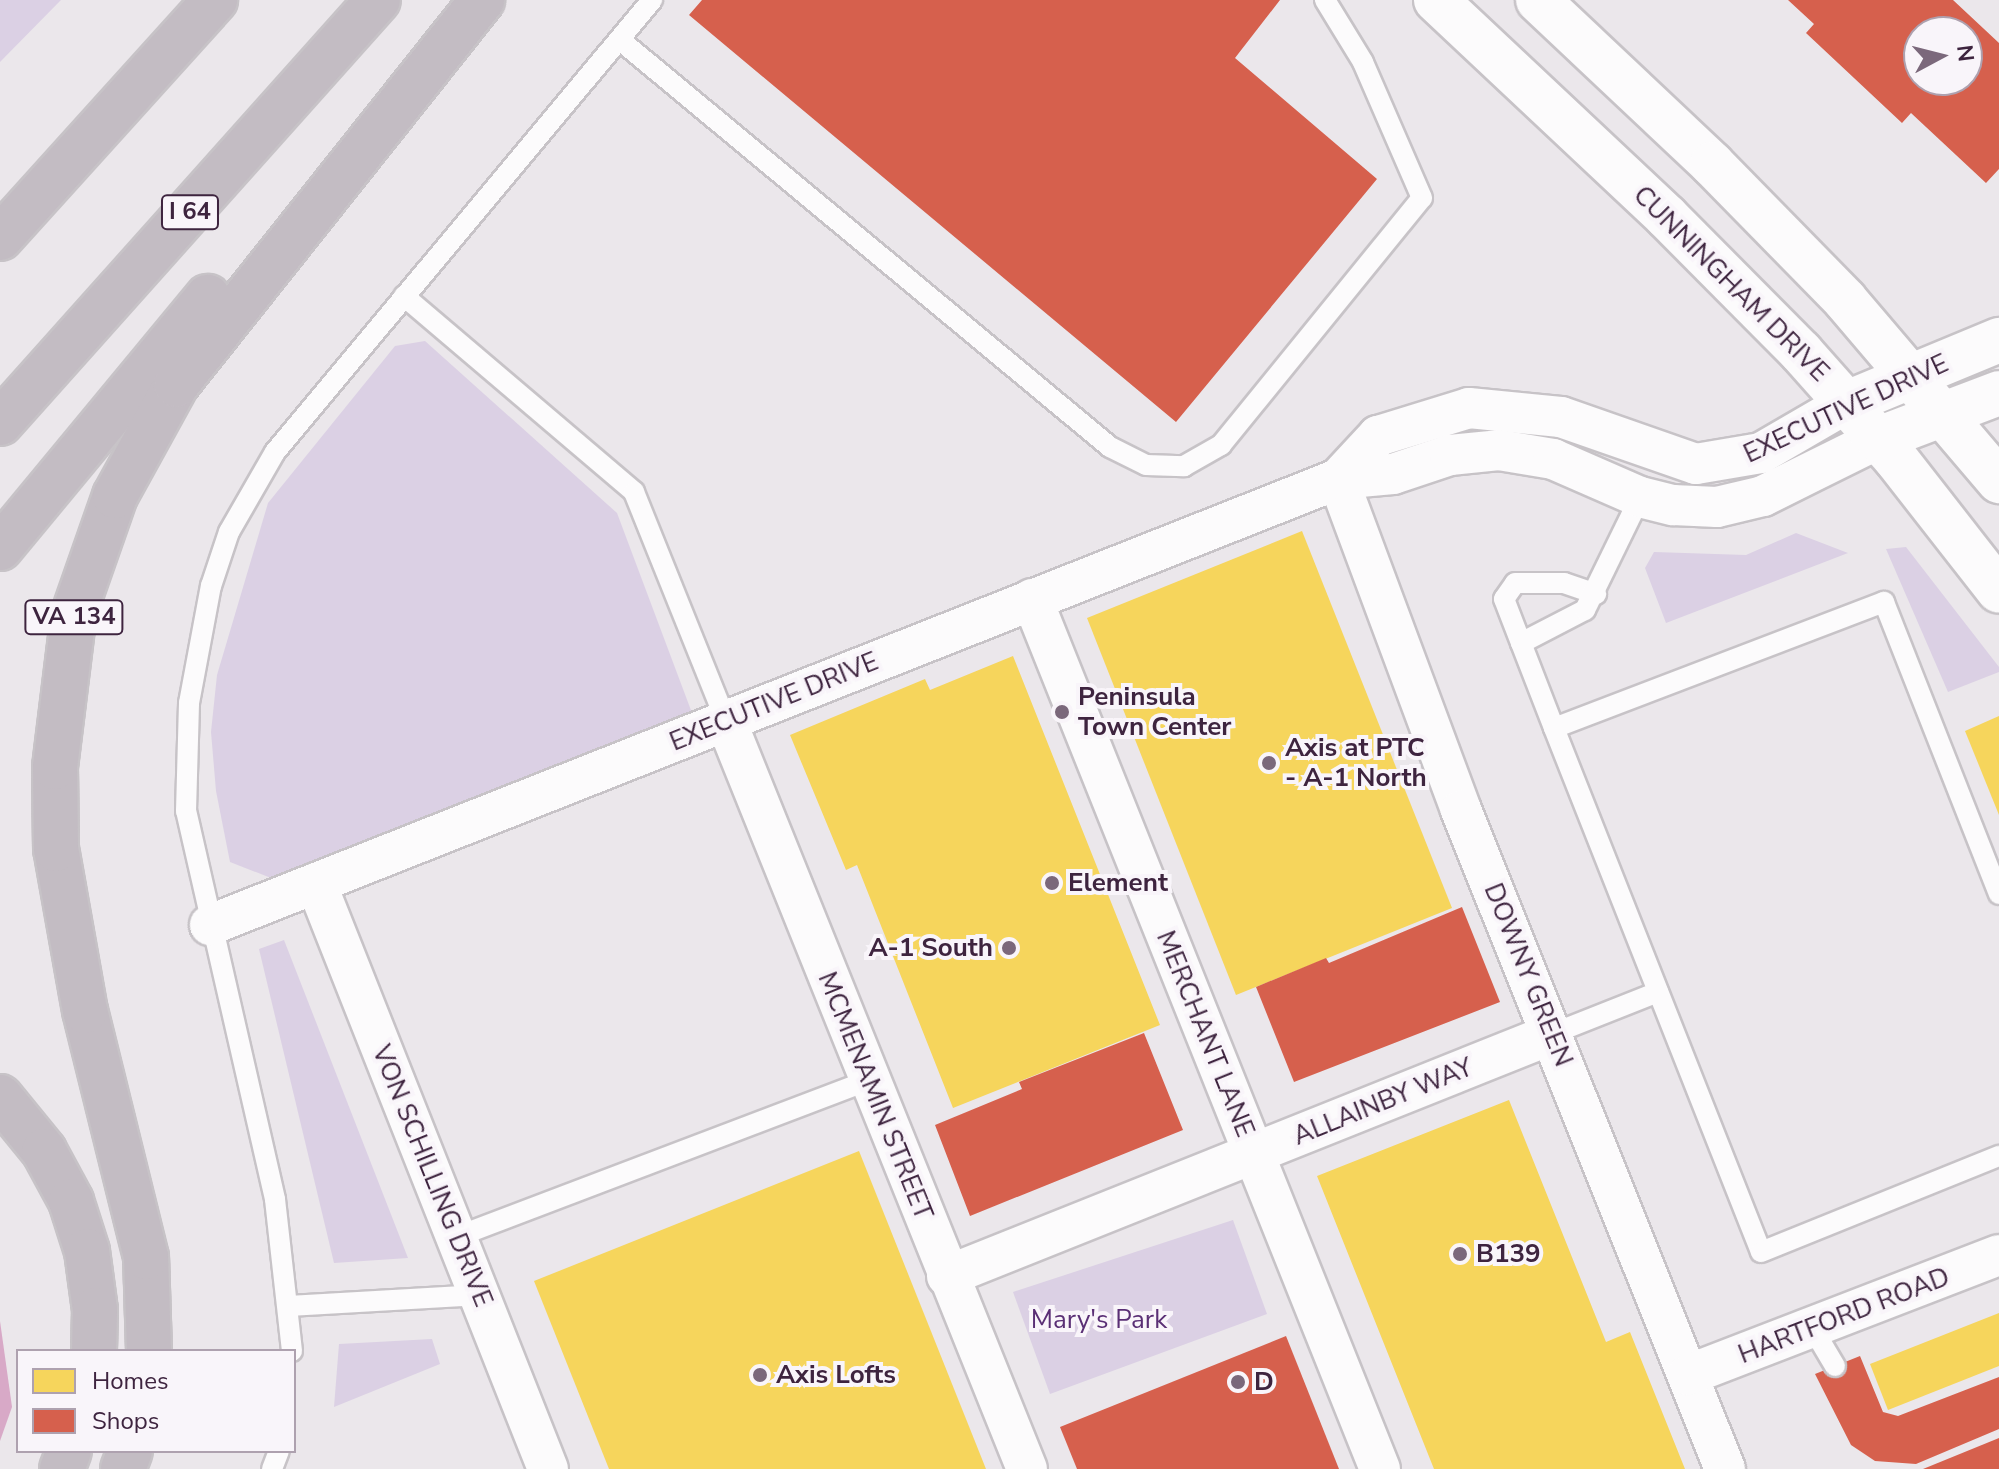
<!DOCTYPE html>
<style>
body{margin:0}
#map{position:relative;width:1999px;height:1469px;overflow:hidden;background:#ebe7eb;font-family:"Nunito Sans",sans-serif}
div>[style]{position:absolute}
.green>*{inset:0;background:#dbd0e4}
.water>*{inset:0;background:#d8a9c7}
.homes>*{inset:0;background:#f6d55c}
.shops>*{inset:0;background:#d6604d}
.roads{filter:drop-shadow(2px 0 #c7c3c7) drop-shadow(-2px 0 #c7c3c7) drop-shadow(0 2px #c7c3c7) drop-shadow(0 -2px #c7c3c7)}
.lane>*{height:20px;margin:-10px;padding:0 10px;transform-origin:10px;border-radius:10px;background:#fcfbfc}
.street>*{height:40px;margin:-20px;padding:0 20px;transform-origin:20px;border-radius:20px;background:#fcfbfc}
.secondary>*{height:44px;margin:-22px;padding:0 22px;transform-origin:22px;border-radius:22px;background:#fcfbfc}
.highway>*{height:44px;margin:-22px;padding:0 22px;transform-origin:22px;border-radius:22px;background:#c3bcc3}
.dots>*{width:22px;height:22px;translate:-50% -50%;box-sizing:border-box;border:4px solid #f9f5fa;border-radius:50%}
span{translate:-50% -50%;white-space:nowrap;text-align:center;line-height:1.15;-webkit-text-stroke:8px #f9f5fa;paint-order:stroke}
.shield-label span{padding:2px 6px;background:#f9f5fa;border:2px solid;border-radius:6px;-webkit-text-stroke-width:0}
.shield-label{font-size:24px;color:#3e243f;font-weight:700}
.street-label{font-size:26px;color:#3e243f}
.poi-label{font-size:26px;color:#3e243f;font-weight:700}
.left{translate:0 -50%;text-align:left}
.right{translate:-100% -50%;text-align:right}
.park-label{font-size:26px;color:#5a2f75}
.legend{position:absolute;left:16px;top:1349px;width:280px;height:104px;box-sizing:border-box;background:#f9f5fa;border:2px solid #aea1af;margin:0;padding:10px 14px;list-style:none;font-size:24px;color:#3e243f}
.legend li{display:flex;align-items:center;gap:16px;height:40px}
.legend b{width:40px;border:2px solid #aea1af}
.north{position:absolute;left:1903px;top:16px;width:80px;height:80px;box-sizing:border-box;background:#f9f5fa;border:2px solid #aea1af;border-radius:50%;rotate:83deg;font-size:22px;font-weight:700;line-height:32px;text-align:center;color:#3e243f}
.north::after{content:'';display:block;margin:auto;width:28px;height:36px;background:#7b687b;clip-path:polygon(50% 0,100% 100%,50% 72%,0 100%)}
</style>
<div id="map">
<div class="green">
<i style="clip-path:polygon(0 0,61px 0,0 62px)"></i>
<i style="clip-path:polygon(425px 341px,617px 513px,692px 713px,271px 878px,230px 862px,216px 791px,211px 732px,217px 675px,268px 503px,395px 346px)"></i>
<i style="clip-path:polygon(1796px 533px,1848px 553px,1666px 623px,1645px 568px,1654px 552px,1746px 555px)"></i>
<i style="clip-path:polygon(1906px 547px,1999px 667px,1999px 672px,1948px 692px,1886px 549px)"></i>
<i style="clip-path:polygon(284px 940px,408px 1258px,334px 1263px,259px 949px)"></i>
<i style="clip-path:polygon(1233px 1220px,1267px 1314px,1050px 1394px,1013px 1292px)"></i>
<i style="clip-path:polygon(432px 1339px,440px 1364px,334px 1407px,339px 1344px)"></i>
</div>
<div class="water">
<i style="clip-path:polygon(0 1321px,12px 1407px,0 1441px)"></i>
</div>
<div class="homes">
<i style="clip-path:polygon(1302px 531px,1452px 908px,1236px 995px,1087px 618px)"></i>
<i style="clip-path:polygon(1013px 656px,1160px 1025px,953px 1108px,857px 865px,846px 870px,790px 735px,925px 679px,930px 690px)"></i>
<i style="clip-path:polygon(1999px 716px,1999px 815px,1965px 731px)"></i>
<i style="clip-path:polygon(1509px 1100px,1606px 1342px,1630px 1332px,1685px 1469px,1434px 1469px,1317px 1176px)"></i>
<i style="clip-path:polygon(859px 1151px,986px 1469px,609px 1469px,534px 1281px)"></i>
<i style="clip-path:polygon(1999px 1313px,1999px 1366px,1888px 1410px,1870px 1364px)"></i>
</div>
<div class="shops">
<i style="clip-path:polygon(702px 0,1280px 0,1235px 58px,1377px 179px,1176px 422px,689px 15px)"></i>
<i style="clip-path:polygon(evenodd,1788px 0,1953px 0,1999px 43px,1999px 169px,1986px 183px,1911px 113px,1902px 123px,1806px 33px,1814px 24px,1788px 0,1919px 32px,1967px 32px,1967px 80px,1919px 80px,1919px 32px)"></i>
<i style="clip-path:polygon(1462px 907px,1500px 1002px,1294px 1082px,1256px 987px,1326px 958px,1329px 963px)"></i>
<i style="clip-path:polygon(1144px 1033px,1183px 1130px,970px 1216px,935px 1125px,1022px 1089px,1019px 1082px)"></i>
<i style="clip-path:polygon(1286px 1336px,1339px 1469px,1077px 1469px,1060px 1427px)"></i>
<i style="clip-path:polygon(1860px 1356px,1883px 1412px,1898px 1416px,1999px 1377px,1999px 1429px,1916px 1464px,1875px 1461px,1851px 1445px,1815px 1374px)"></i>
<i style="clip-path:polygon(1999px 1438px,1999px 1469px,1923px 1469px)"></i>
</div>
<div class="roads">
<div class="lane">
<i style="left:620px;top:40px;width:637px;rotate:39.71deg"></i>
<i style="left:1110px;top:447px;width:40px;rotate:26.6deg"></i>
<i style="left:1146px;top:465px;width:38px;rotate:2deg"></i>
<i style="left:1184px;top:466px;width:43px;rotate:-29.6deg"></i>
<i style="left:1221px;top:445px;width:318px;rotate:-50.9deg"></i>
<i style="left:1422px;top:198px;width:148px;rotate:-113.5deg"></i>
<i style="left:1363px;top:62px;width:73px;rotate:-121.5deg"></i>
<i style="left:404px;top:296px;width:302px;rotate:40.4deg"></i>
<i style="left:634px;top:492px;width:247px;rotate:68.1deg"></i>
<i style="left:1521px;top:643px;width:47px;rotate:-111.1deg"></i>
<i style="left:1504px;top:599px;width:19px;rotate:-55deg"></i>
<i style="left:1515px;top:583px;width:49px"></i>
<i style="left:1564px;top:583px;width:34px;rotate:19deg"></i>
<i style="left:1554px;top:728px;width:91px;rotate:-111.2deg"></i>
<i style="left:1521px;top:643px;width:72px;rotate:-27.3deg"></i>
<i style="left:1585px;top:610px;width:126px;rotate:-64deg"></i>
<i style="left:1999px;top:894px;width:314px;rotate:-111.5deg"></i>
<i style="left:1884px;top:602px;width:353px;rotate:159.1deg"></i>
<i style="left:1554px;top:728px;width:563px;rotate:68.44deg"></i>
<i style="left:1761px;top:1252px;width:257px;rotate:-22deg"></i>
<i style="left:1552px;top:1034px;width:114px;rotate:-21.6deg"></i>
<i style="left:456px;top:1237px;width:442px;rotate:-20.8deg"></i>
<i style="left:290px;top:1306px;width:189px;rotate:-3.3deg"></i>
<i style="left:1813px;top:1329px;width:43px;rotate:59.3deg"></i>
<i style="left:292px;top:1351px;width:153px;rotate:-96.4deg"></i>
<i style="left:275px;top:1199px;width:398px;rotate:-102.9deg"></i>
<i style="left:186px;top:811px;width:108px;rotate:-88.4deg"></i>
<i style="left:189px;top:703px;width:119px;rotate:-79.4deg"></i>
<i style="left:211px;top:586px;width:57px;rotate:-71.6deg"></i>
<i style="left:229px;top:532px;width:92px;rotate:-60.1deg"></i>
<i style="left:275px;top:452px;width:589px;rotate:-50.17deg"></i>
<i style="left:272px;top:1469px;width:19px;rotate:-69deg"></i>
</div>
<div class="street">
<i style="left:1338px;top:479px;width:353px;rotate:69.6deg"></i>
<i style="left:1461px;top:810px;width:710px;rotate:68.17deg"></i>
<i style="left:1338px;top:479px;width:59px;rotate:-47.1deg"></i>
<i style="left:1378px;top:436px;width:95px;rotate:-17.1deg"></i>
<i style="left:1469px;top:408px;width:92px;rotate:5.6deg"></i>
<i style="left:1561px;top:417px;width:143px;rotate:19.2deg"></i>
<i style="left:1696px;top:464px;width:66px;rotate:-9.6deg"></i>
<i style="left:1761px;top:453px;width:99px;rotate:-30.2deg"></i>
<i style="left:1032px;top:599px;width:937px;rotate:68.2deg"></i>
<i style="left:726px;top:721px;width:806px;rotate:68.08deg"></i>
<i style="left:316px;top:883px;width:630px;rotate:68.4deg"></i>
<i style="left:210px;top:925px;width:1213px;rotate:-21.57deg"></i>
<i style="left:1338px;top:479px;width:55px;rotate:-5.2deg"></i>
<i style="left:1393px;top:474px;width:60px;rotate:-18.4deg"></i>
<i style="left:1450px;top:455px;width:49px;rotate:-5.8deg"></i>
<i style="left:1499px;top:450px;width:55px;rotate:9.5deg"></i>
<i style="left:1553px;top:459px;width:95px;rotate:23.6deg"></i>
<i style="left:1640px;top:497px;width:34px;rotate:14deg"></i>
<i style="left:1673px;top:505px;width:44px;rotate:2.6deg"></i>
<i style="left:1717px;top:507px;width:47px;rotate:-13.4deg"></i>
<i style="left:1763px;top:496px;width:128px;rotate:-26.4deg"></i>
<i style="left:947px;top:1276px;width:652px;rotate:-21.8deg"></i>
<i style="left:1688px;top:1375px;width:333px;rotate:-21.1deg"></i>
</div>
<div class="secondary">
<i style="left:1436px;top:0;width:317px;rotate:43.2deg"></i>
<i style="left:1667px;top:217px;width:190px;rotate:45.2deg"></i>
<i style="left:1801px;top:352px;width:143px;rotate:48.4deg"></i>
<i style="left:1896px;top:459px;width:167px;rotate:52deg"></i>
<i style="left:1538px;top:0;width:239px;rotate:43.3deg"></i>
<i style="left:1712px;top:164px;width:190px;rotate:45.6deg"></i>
<i style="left:1845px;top:300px;width:238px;rotate:49.6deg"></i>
<i style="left:1847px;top:403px;width:165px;rotate:-22.5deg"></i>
<i style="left:1878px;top:439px;width:129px;rotate:-20.8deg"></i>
</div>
<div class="highway">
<i style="left:0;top:238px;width:321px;rotate:-47.9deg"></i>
<i style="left:0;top:423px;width:567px;rotate:-48.22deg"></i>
<i style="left:0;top:548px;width:326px;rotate:-50.4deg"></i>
<i style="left:0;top:1097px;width:70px;rotate:50.8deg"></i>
<i style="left:44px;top:1151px;width:57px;rotate:61.6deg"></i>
<i style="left:71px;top:1201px;width:52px;rotate:72.3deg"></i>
<i style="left:87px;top:1251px;width:60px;rotate:82.3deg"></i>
<i style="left:95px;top:1310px;width:41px;rotate:91.4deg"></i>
<i style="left:149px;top:1351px;width:94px;rotate:-91.8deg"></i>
<i style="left:146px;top:1257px;width:253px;rotate:-103.9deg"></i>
<i style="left:85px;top:1011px;width:165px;rotate:-100.1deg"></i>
<i style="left:56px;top:849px;width:82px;rotate:-90.7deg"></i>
<i style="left:55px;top:767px;width:155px;rotate:-83deg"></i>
<i style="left:74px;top:613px;width:124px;rotate:-70.7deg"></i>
<i style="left:115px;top:496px;width:127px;rotate:-61.2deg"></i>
<i style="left:176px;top:385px;width:492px;rotate:-51.5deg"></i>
<i style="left:62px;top:1469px;width:19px;rotate:-69deg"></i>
<i style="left:123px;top:1469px;width:19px;rotate:-69deg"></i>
</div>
</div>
<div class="dots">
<i style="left:1062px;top:712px;background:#7b687b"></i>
<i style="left:1269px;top:763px;background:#7b687b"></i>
<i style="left:1052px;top:883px;background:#7b687b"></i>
<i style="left:1009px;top:948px;background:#7b687b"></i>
<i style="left:1460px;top:1254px;background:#7b687b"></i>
<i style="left:760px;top:1375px;background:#7b687b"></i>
<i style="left:1238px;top:1382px;background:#7b687b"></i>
</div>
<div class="shield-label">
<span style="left:190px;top:212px">I 64</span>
<span style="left:74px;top:617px">VA 134</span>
</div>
<div class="street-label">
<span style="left:1731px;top:284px;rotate:45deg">CUNNINGHAM DRIVE</span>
<span style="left:1846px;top:409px;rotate:-25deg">EXECUTIVE DRIVE</span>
<span style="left:774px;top:702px;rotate:-22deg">EXECUTIVE DRIVE</span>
<span style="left:1528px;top:975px;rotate:68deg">DOWNY GREEN</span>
<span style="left:1205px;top:1034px;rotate:68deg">MERCHANT LANE</span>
<span style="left:875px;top:1096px;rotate:68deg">MCMENAMIN STREET</span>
<span style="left:1383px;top:1102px;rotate:-22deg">ALLAINBY WAY</span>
<span style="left:432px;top:1176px;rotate:68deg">VON SCHILLING DRIVE</span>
<span style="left:1844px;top:1316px;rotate:-21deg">HARTFORD ROAD</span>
</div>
<div class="poi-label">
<span class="left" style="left:1078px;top:712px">Peninsula<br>Town Center</span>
<span class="left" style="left:1285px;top:763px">Axis at PTC<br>- A-1 North</span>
<span class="left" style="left:1068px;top:883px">Element</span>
<span class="right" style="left:993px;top:948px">A-1 South</span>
<span class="left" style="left:1476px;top:1254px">B139</span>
<span class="left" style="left:776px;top:1375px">Axis Lofts</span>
<span class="left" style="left:1254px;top:1382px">D</span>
</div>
<div class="park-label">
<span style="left:1099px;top:1320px">Mary's Park</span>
</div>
<ul class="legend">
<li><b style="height:22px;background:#f6d55c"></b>Homes</li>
<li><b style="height:22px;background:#d6604d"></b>Shops</li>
</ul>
<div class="north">N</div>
</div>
